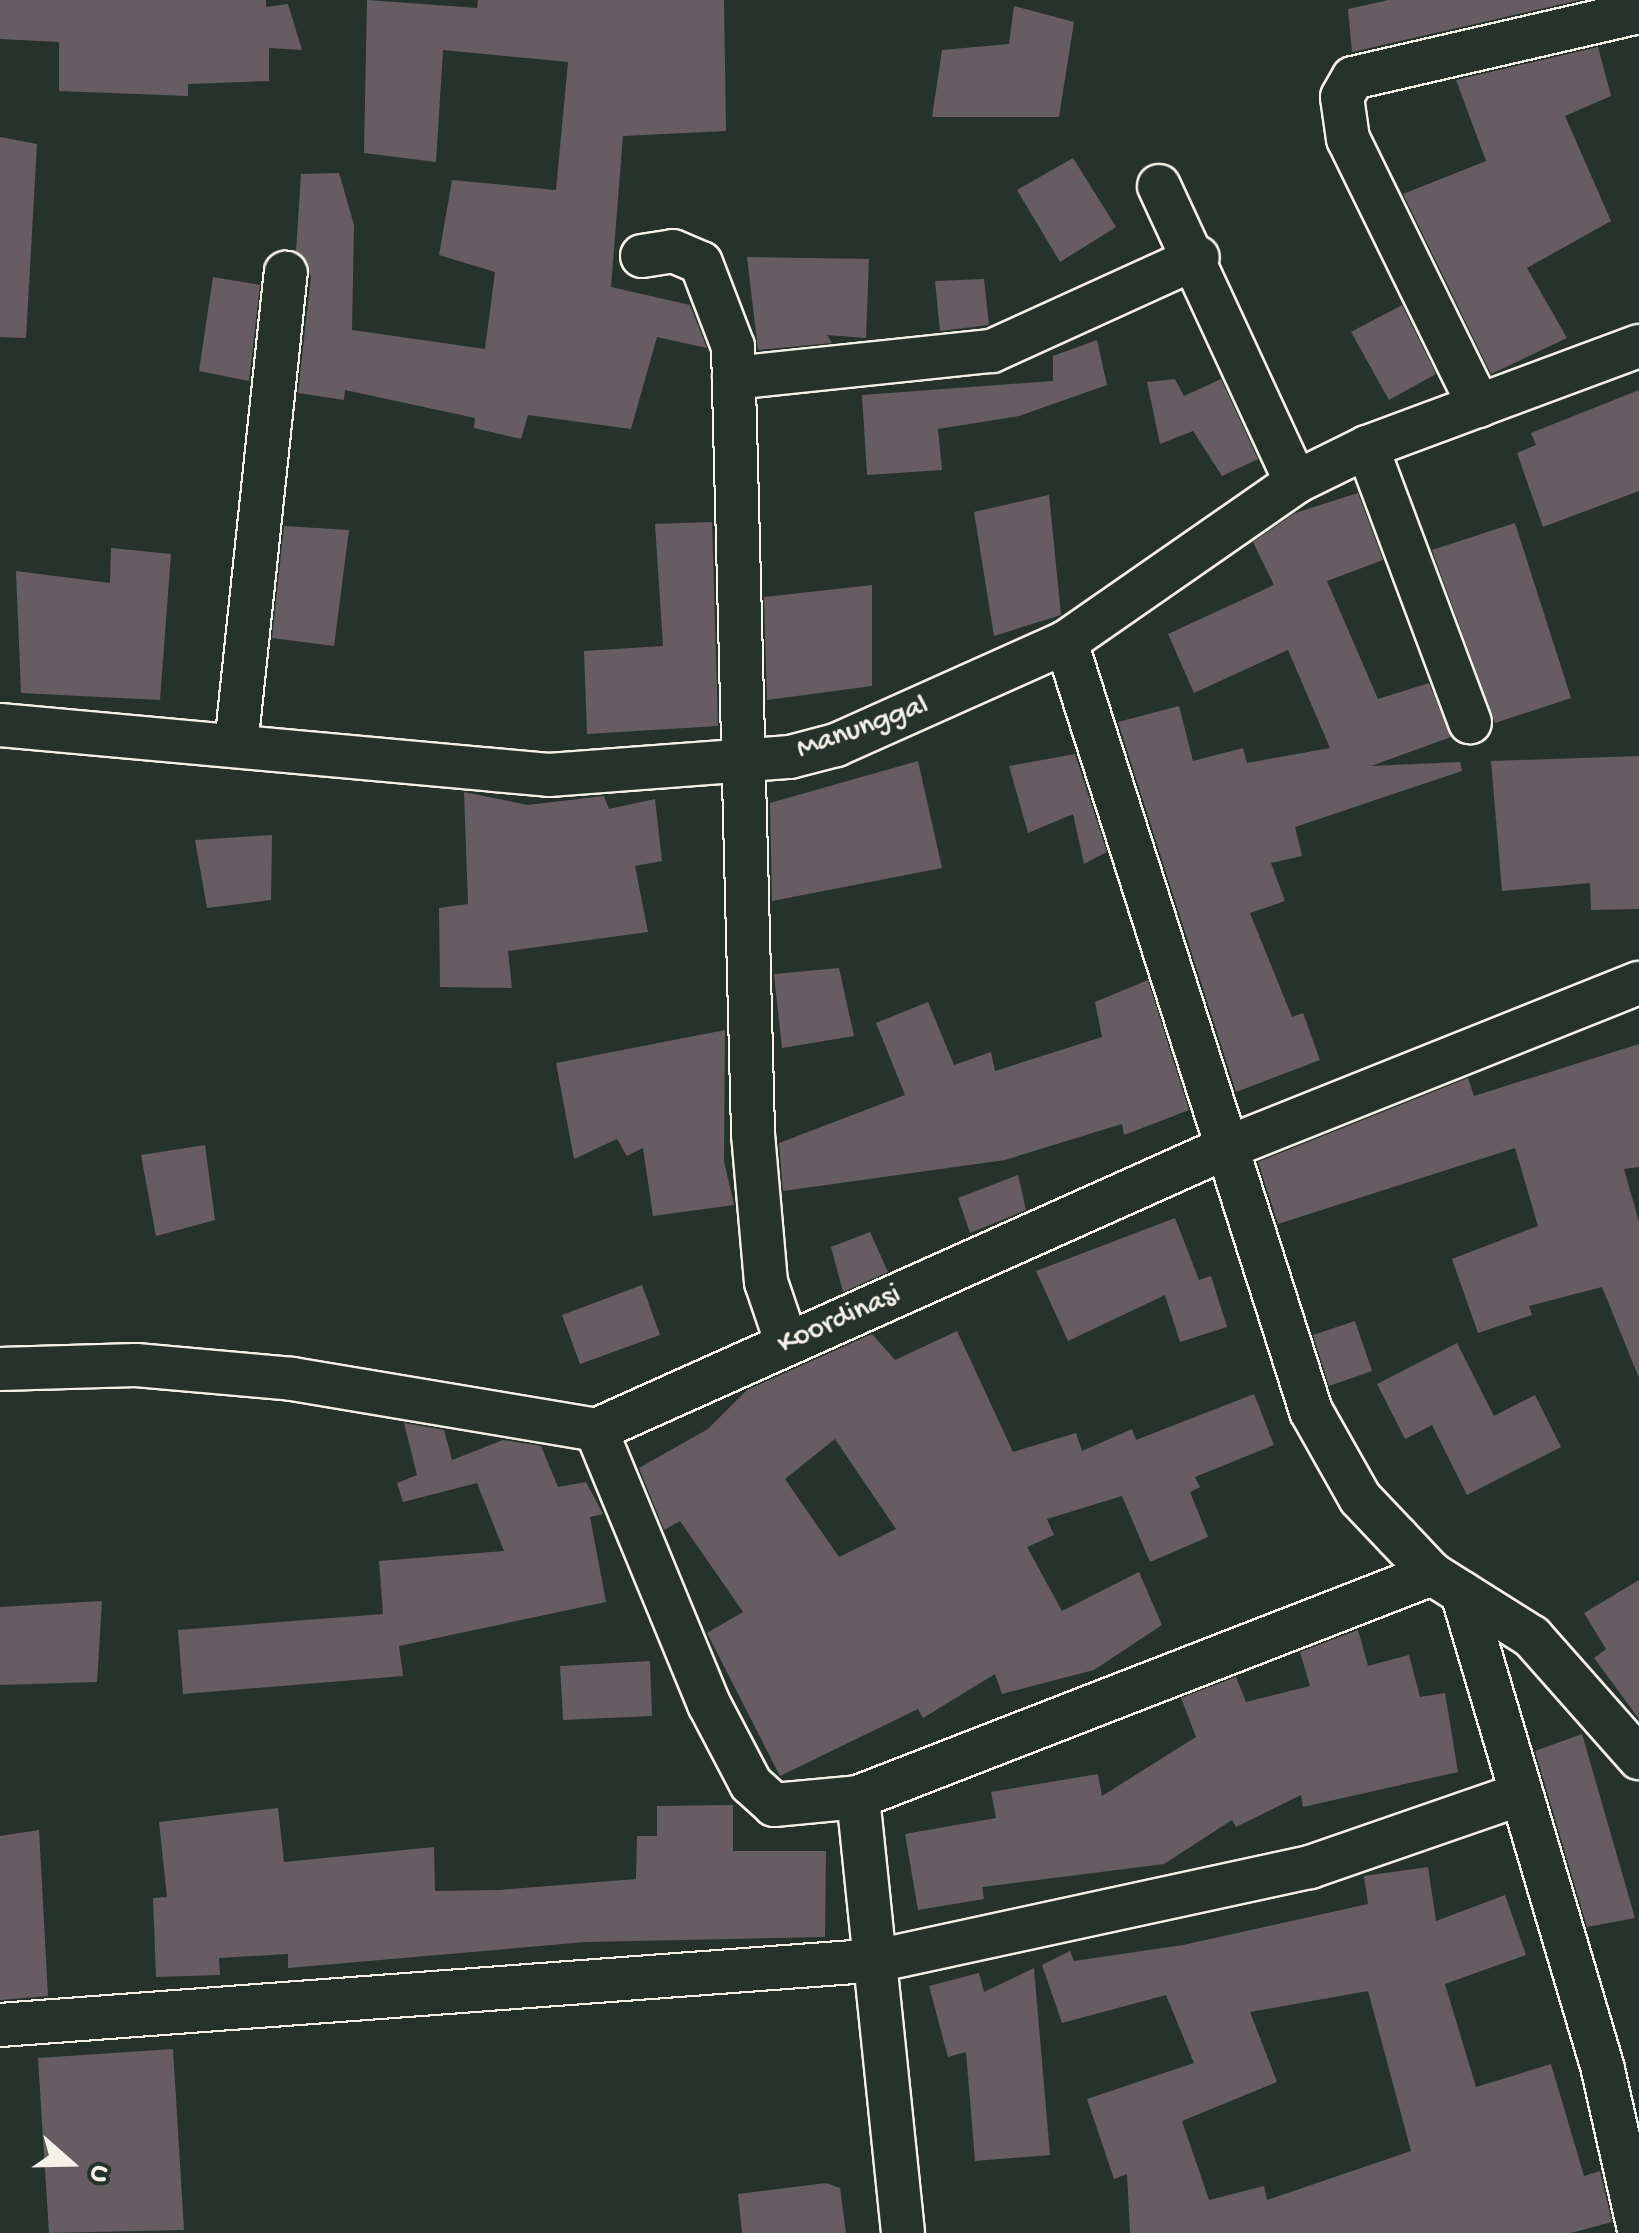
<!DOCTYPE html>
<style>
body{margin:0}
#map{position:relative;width:1639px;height:2233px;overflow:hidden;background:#26332d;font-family:"Gochi Hand",sans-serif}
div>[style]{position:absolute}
.building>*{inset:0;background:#675c61}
.roads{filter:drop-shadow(2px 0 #f4f1e8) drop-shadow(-2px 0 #f4f1e8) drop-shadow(0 2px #f4f1e8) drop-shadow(0 -2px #f4f1e8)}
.minor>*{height:42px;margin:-21px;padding:0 21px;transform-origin:21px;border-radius:21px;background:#26332d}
span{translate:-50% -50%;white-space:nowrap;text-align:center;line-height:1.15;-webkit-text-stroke:8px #26332d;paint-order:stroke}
.street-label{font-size:30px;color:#f4f1e8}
.north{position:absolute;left:20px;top:2113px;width:100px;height:100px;-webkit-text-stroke:8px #26332d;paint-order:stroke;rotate:110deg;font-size:28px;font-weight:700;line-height:40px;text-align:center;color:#f4f1e8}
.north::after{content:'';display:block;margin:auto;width:35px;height:45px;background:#f4f1e8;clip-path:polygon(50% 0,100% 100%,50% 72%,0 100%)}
</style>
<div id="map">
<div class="building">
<i style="clip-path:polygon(0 0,266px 0,266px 7px,288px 4px,302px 50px,269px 48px,269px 81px,188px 84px,188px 96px,59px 91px,59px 42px,0 39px)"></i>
<i style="clip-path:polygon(367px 0,477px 8px,478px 0,724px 0,726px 131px,623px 136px,611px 287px,690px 305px,707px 348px,657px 337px,631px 429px,528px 415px,521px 439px,474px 428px,475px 418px,345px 390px,344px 400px,298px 393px,311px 276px,296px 251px,301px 174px,339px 173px,354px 225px,352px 330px,485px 349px,495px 272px,439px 255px,452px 180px,556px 190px,568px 62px,443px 50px,436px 162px,364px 153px)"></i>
<i style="clip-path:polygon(1389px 0,1580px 0,1352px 52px,1348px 9px)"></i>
<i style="clip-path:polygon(1014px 6px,1074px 22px,1059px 117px,932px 117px,942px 50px,1009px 44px)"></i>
<i style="clip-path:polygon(1598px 47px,1611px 96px,1565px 116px,1611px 221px,1527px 268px,1567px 338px,1491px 374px,1403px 194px,1486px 161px,1456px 80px)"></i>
<i style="clip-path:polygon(0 137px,37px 144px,26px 338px,0 337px)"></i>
<i style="clip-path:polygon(1073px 158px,1116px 227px,1060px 262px,1017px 190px)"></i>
<i style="clip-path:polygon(747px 257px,869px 259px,866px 338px,827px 335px,832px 343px,758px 350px)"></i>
<i style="clip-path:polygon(213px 277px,260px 285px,249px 381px,199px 371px)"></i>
<i style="clip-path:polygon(984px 279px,989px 325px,940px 331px,935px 281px)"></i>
<i style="clip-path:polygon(1402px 305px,1436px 374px,1389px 400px,1351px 332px)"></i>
<i style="clip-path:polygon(1097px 340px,1107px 385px,1019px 416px,938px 429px,942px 470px,867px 475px,862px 395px,1053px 381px,1053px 356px)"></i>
<i style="clip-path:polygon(1175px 379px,1184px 396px,1221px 379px,1258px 459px,1222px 476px,1193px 431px,1160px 444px,1147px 382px)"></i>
<i style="clip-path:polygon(1639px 390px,1639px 491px,1543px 527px,1517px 453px,1536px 445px,1531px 433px)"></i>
<i style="clip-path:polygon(1358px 493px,1383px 560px,1327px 581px,1378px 699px,1429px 683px,1451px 737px,1371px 766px,1460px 762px,1462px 771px,1295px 827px,1302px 856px,1271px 863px,1285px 901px,1250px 913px,1292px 1017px,1303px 1013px,1320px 1060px,1236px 1092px,1118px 722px,1179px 706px,1193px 761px,1243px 748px,1247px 763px,1330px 748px,1288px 650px,1194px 693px,1168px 634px,1274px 585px,1253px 542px,1295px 513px)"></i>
<i style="clip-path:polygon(1049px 495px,1061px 615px,994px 636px,974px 512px)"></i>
<i style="clip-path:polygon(712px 522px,718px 726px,587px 734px,584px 651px,663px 646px,655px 524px)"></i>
<i style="clip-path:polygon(1515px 523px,1571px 698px,1495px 723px,1432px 550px)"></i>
<i style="clip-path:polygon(284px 526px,349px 530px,334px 646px,272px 638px)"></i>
<i style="clip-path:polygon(111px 548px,171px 554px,160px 700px,21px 693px,16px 571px,110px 583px)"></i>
<i style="clip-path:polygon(872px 585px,872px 686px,767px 700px,764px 597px)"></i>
<i style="clip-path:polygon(1075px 754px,1107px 852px,1084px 864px,1073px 814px,1028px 833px,1009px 766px)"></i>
<i style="clip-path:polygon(1639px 756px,1639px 909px,1591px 910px,1590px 883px,1502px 891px,1491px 761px)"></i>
<i style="clip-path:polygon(918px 761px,942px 868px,772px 901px,770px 803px)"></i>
<i style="clip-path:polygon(464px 792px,528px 805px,604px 796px,609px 809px,655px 799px,662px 861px,635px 866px,648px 932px,508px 951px,512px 988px,440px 987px,439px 908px,468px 904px)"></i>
<i style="clip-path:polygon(272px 835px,271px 900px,207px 908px,195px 840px)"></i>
<i style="clip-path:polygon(839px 968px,854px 1036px,782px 1048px,774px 974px)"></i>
<i style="clip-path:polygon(1148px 980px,1189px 1110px,1124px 1135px,1122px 1124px,1005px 1160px,783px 1191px,779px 1143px,905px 1095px,876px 1023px,928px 1002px,954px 1065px,991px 1052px,995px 1071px,1102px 1037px,1095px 1002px)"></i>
<i style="clip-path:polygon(725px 1030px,724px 1161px,734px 1205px,653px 1216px,643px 1148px,627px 1156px,617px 1139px,574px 1159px,556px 1063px)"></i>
<i style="clip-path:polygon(1639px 1044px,1639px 1167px,1624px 1169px,1639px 1222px,1639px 1378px,1602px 1287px,1529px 1306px,1532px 1315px,1478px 1333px,1452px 1259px,1538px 1226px,1515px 1148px,1278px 1224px,1258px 1162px,1468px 1078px,1474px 1096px)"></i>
<i style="clip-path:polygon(205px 1145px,215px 1220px,156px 1236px,141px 1155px)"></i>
<i style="clip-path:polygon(1018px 1175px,1026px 1210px,970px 1233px,958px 1198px)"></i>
<i style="clip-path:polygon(1175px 1218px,1199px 1280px,1211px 1276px,1227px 1327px,1180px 1342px,1165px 1295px,1068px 1341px,1036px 1271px)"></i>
<i style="clip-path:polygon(870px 1232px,888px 1272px,843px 1292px,831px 1247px)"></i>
<i style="clip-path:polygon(642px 1285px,660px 1335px,580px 1364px,562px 1315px)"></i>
<i style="clip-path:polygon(1355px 1321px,1372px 1371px,1329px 1386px,1313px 1335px)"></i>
<i style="clip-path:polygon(evenodd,957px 1331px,1013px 1452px,1076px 1433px,1082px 1451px,1132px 1429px,1136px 1440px,1254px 1394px,1274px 1445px,1195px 1477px,1200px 1487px,1190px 1492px,1208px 1537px,1150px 1562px,1122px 1496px,1047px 1519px,1054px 1535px,1027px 1547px,1062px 1611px,1139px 1572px,1162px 1625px,1094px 1670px,1002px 1694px,995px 1674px,923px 1718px,918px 1709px,780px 1776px,707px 1633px,743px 1612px,680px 1521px,664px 1530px,639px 1468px,708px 1429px,747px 1390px,872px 1334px,895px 1360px,957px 1331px,835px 1439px,896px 1529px,839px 1557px,785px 1479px,835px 1439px)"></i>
<i style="clip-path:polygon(1457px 1343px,1494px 1416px,1535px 1395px,1561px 1447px,1467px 1495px,1432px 1425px,1405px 1439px,1377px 1384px)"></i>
<i style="clip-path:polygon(404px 1423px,444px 1430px,452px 1460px,503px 1440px,541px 1446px,558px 1487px,586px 1482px,603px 1514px,590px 1517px,606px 1602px,399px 1646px,403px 1676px,183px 1694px,178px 1630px,383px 1614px,379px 1561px,504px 1551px,477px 1483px,403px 1502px,397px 1483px,417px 1475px)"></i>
<i style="clip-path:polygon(1639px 1580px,1639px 1719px,1594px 1658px,1606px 1649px,1584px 1613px)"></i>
<i style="clip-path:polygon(102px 1601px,97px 1682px,0 1685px,0 1607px)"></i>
<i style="clip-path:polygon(1358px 1630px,1368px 1666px,1409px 1655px,1420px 1697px,1445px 1693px,1458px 1772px,1303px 1807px,1301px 1795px,1236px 1827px,1232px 1820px,1164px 1864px,982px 1887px,984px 1899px,918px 1910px,905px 1834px,996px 1818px,991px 1792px,1098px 1774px,1102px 1796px,1196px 1737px,1181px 1698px,1236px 1677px,1246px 1702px,1310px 1686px,1300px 1652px)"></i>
<i style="clip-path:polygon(650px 1661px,652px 1716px,563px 1720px,560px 1666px)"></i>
<i style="clip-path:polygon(1582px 1734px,1635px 1918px,1587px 1927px,1535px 1751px)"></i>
<i style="clip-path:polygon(733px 1805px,733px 1851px,826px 1851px,825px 1937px,586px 1942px,288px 1968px,288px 1954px,219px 1958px,220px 1975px,156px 1977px,153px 1898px,167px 1897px,159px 1822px,278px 1808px,284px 1862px,434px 1847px,435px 1891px,499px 1890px,636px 1879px,637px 1836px,657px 1836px,657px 1806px)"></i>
<i style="clip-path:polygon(39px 1830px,48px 1996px,0 2000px,0 1836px)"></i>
<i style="clip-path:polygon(evenodd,1428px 1867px,1436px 1921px,1505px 1895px,1526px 1955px,1445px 1984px,1476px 2087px,1551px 2064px,1584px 2176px,1600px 2171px,1612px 2222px,1571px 2233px,1130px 2233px,1127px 2174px,1114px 2179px,1087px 2099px,1194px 2063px,1166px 1995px,1062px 2023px,1042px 1965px,1070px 1951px,1074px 1961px,1183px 1945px,1368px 1904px,1364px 1876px,1428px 1867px,1368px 1991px,1411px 2151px,1267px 2200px,1264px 2186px,1209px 2200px,1182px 2121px,1277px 2082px,1250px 2012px,1368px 1991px)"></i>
<i style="clip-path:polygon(1034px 1968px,1050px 2155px,975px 2161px,966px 2052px,948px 2057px,929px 1986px,979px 1973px,984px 1992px)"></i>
<i style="clip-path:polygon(173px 2049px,184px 2230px,49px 2233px,38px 2058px)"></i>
<i style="clip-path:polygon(826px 2183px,840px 2188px,846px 2233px,742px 2233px,738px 2194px)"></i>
</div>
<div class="roads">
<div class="minor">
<i style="left:1159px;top:186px;width:326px;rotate:65.2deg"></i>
<i style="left:642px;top:256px;width:31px;rotate:-9deg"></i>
<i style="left:673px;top:251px;width:30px;rotate:23deg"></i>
<i style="left:701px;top:263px;width:90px;rotate:69.1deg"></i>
<i style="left:733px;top:347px;width:787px;rotate:88.54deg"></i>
<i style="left:753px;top:1134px;width:149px;rotate:85deg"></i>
<i style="left:766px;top:1282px;width:65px;rotate:71.3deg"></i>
<i style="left:734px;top:378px;width:259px;rotate:-6deg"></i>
<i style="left:992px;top:351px;width:226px;rotate:-24.5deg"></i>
<i style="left:1479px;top:406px;width:297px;rotate:-116.1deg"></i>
<i style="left:1348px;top:139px;width:42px;rotate:-98.1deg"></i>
<i style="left:1342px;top:97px;width:22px;rotate:-60deg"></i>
<i style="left:1353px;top:78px;width:294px;rotate:-13deg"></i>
<i style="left:1367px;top:447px;width:294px;rotate:69.5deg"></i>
<i style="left:1066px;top:642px;width:807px;rotate:72.33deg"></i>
<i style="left:1311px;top:1411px;width:100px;rotate:60.6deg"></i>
<i style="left:1360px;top:1498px;width:54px;rotate:46.5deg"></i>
<i style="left:1397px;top:1537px;width:51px;rotate:46.6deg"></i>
<i style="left:1432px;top:1574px;width:118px;rotate:32.2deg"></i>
<i style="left:1532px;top:1637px;width:162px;rotate:48.5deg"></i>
<i style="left:0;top:725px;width:551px;rotate:5.2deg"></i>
<i style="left:549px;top:775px;width:242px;rotate:-4.3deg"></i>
<i style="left:790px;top:757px;width:48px;rotate:-14.6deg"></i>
<i style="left:836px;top:745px;width:252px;rotate:-24.1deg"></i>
<i style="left:1066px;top:642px;width:280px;rotate:-34.8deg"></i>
<i style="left:1296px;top:482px;width:79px;rotate:-26.2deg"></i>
<i style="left:1367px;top:447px;width:290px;rotate:-20.4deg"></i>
<i style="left:236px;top:746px;width:476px;rotate:-84deg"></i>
<i style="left:0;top:1369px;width:136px;rotate:-1.7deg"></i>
<i style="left:136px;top:1365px;width:157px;rotate:5.1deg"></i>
<i style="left:292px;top:1379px;width:308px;rotate:9.5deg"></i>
<i style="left:596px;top:1430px;width:685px;rotate:-24.13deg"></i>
<i style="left:1221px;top:1150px;width:450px;rotate:-21.8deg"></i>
<i style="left:596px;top:1430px;width:296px;rotate:67.6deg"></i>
<i style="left:709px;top:1704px;width:90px;rotate:62.3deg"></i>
<i style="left:751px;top:1784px;width:31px;rotate:42deg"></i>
<i style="left:774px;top:1805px;width:84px;rotate:-5.4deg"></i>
<i style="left:858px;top:1797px;width:616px;rotate:-21.23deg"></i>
<i style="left:1462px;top:1593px;width:497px;rotate:73.5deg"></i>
<i style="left:1603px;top:2070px;width:164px;rotate:77.3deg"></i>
<i style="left:858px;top:1797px;width:438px;rotate:84.1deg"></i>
<i style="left:0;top:2025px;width:882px;rotate:-4.22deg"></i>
<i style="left:880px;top:1960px;width:440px;rotate:-12.2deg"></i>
<i style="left:1310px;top:1867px;width:217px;rotate:-19.1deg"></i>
</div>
</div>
<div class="street-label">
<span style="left:863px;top:729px;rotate:-20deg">Manunggal</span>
<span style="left:840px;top:1321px;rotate:-24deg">Koordinasi</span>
</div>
<div class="north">U</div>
</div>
